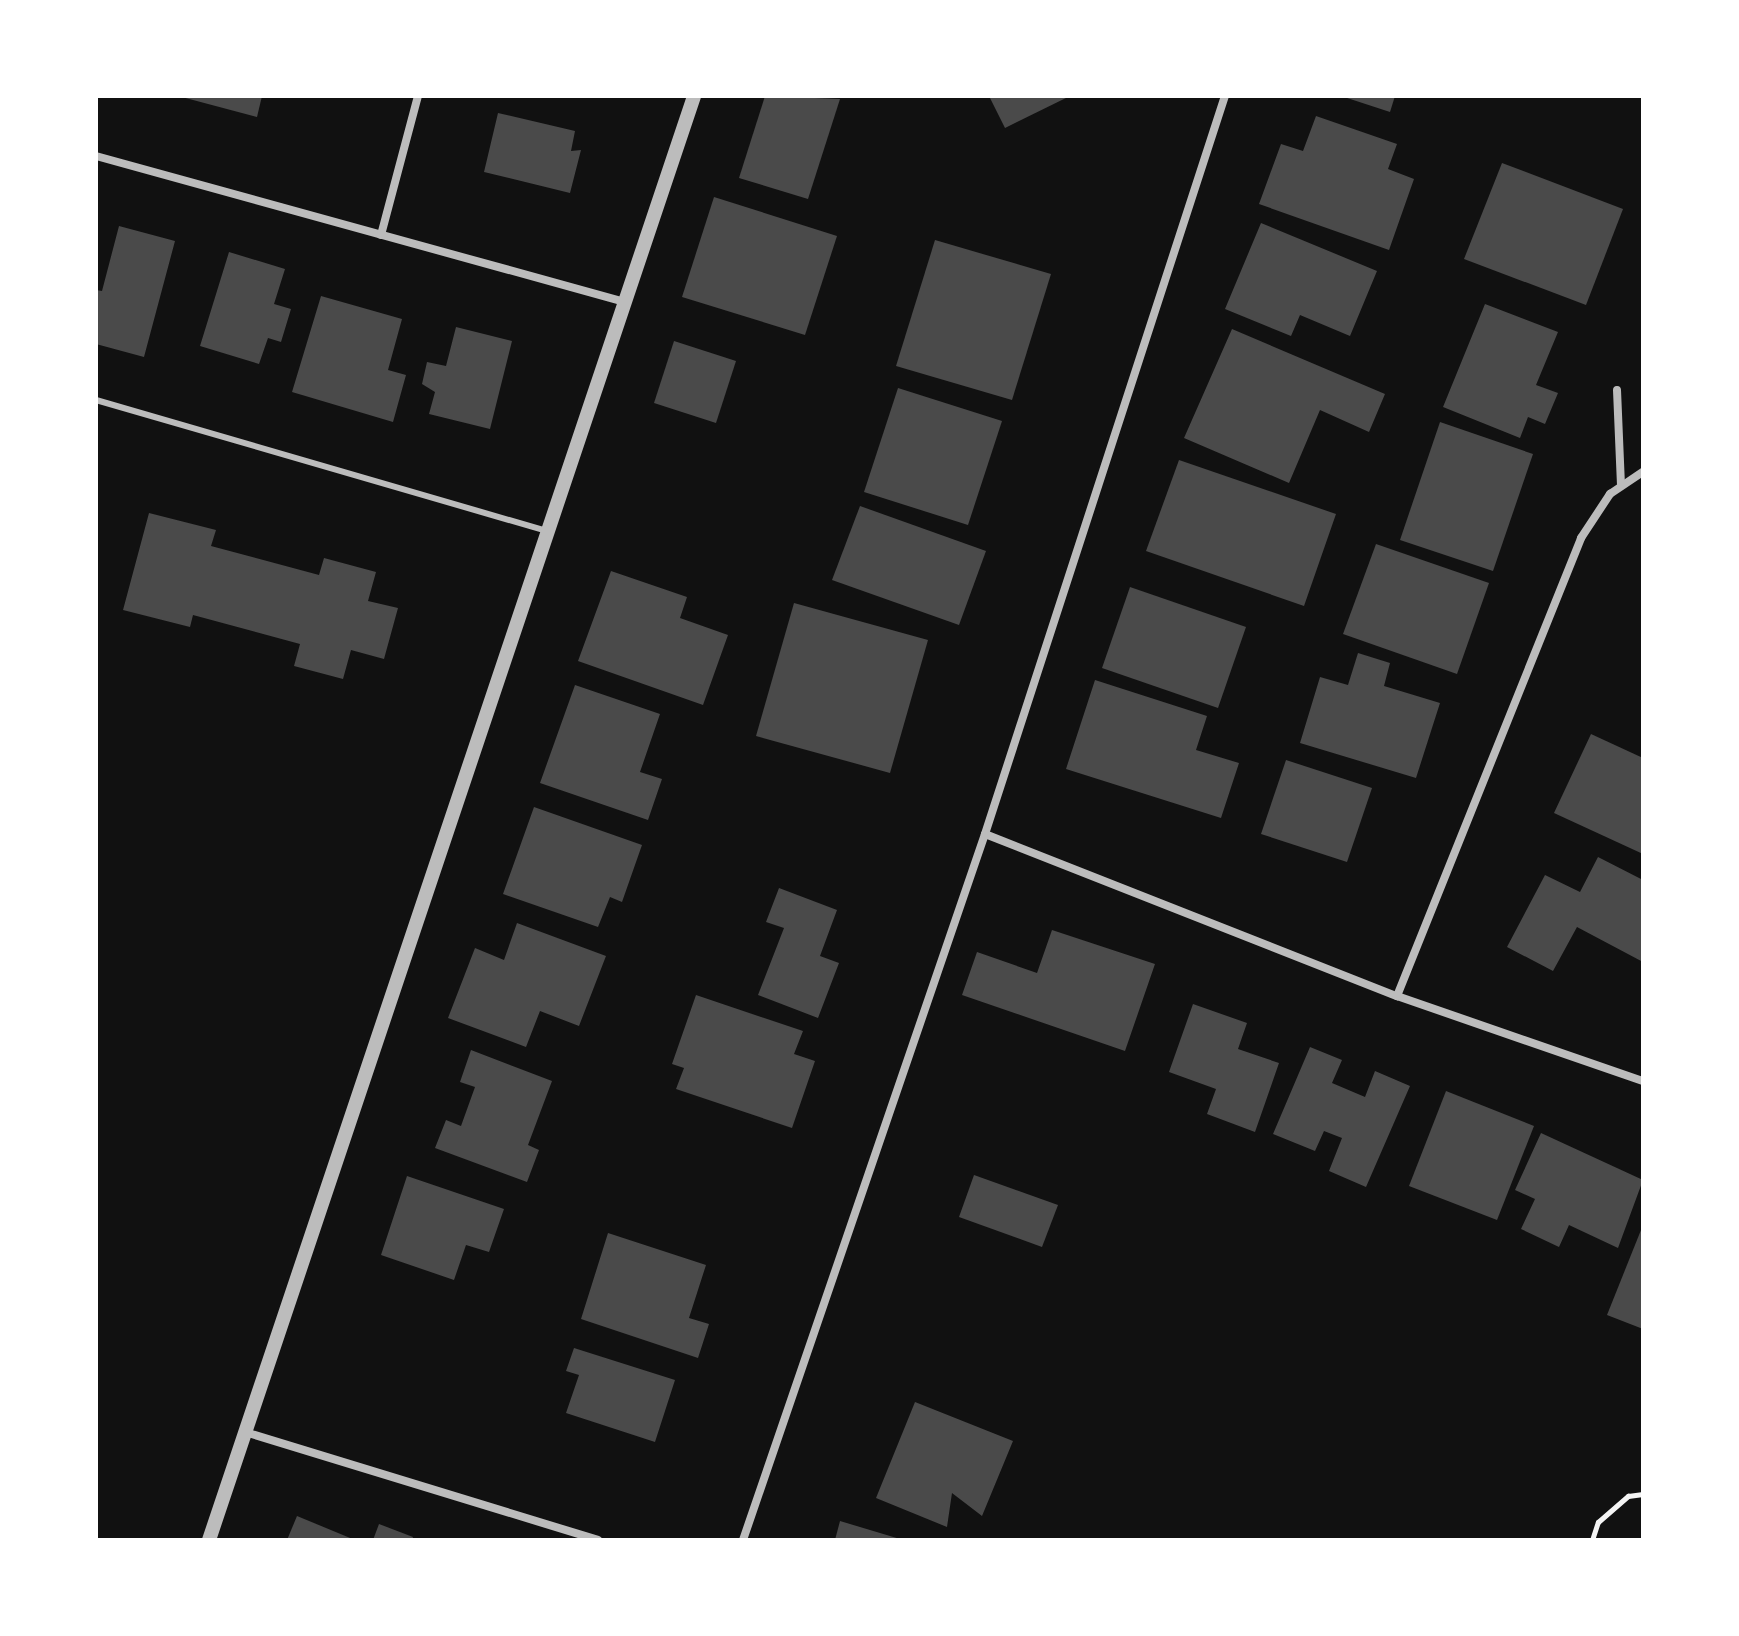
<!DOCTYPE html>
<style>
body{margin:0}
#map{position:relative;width:1739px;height:1636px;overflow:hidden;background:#111;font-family:Commissioner,sans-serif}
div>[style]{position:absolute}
.building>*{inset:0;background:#4a4a4a}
.path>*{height:5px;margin:-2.5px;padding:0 2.5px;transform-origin:2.5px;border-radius:2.5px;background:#f5f5f5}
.service>*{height:6px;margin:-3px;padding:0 3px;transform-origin:3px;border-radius:3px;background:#bcbcbc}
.minor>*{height:8px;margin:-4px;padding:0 4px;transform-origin:4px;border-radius:4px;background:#bcbcbc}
.tertiary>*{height:14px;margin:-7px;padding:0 7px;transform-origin:7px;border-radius:7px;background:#bcbcbc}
span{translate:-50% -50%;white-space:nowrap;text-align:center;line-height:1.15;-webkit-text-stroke:8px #fff;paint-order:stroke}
.frame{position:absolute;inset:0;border:98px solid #fff;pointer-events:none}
</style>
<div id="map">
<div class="building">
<i style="clip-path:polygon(178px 96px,262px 96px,257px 117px)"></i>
<i style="clip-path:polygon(765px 96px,840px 99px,808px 199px,739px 178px)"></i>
<i style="clip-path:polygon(989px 96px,1070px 96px,1005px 128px)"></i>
<i style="clip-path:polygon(1341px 96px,1395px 96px,1390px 112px)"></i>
<i style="clip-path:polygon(498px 113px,575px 131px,571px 151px,581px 150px,570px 193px,484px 172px)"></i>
<i style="clip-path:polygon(1316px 116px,1397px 144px,1388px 169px,1414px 179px,1389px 250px,1259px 204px,1281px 144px,1303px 151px)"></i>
<i style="clip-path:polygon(1502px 163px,1623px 209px,1586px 305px,1464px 259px)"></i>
<i style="clip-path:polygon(714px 197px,837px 236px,805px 335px,682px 297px)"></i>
<i style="clip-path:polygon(1261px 223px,1377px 271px,1350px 336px,1300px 315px,1291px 336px,1225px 309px)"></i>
<i style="clip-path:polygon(119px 226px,175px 241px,144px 357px,96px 344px,96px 290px,102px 291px)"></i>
<i style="clip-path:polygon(935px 240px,1051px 274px,1012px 400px,896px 366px)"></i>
<i style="clip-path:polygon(229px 252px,285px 269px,274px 304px,291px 309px,281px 342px,268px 338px,259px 364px,200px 346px)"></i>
<i style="clip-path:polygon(321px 296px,402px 319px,388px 370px,406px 375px,393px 422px,292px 392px)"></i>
<i style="clip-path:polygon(1485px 304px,1558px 332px,1536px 385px,1558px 393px,1545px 424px,1528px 417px,1520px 438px,1443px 407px)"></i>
<i style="clip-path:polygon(456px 327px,512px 341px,490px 429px,429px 414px,435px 392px,422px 384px,427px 362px,446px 366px)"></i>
<i style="clip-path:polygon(1232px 329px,1385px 394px,1369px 432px,1320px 410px,1289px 483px,1184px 438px)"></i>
<i style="clip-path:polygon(674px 341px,736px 361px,716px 423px,654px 403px)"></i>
<i style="clip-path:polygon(898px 388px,1002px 421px,968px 525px,864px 492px)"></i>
<i style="clip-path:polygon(1440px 422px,1533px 454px,1493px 571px,1400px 540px)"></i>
<i style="clip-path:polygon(1179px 460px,1336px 514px,1304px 606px,1146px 551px)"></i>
<i style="clip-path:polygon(860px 506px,986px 551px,959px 625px,832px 580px)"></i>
<i style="clip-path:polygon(149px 513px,216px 530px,211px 546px,319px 575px,324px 558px,376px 572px,368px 601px,398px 608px,384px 659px,351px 650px,343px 679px,294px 666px,300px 644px,193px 615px,190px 627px,123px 610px)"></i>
<i style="clip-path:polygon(1376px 544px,1489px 583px,1457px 674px,1343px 634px)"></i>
<i style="clip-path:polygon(611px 571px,687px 597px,680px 618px,728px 635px,703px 705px,578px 661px)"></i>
<i style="clip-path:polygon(1130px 587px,1246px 627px,1218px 708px,1102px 668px)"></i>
<i style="clip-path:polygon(794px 603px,928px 640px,890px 773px,756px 736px)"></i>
<i style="clip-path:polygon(1358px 653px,1390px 663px,1384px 686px,1440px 703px,1416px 778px,1300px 743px,1320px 677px,1348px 685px)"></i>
<i style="clip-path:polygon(1095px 680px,1207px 716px,1196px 750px,1239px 763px,1221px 818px,1066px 769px)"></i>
<i style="clip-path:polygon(575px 685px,660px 714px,640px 772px,662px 779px,648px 820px,540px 783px)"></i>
<i style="clip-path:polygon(1591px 734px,1643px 758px,1643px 854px,1554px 813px)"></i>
<i style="clip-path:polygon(1286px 760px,1372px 788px,1347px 862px,1261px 834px)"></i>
<i style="clip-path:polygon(534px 807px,642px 845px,622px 902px,610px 897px,598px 927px,503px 894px)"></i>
<i style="clip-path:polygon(1598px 857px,1643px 880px,1643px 962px,1577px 927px,1553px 971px,1507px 947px,1545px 875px,1580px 892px)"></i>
<i style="clip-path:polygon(779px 888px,837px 910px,820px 956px,839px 963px,818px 1018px,758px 995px,784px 928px,766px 922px)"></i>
<i style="clip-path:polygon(517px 923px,606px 956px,579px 1026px,540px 1011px,526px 1047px,448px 1018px,475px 948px,504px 960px)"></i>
<i style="clip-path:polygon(1052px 930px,1155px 964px,1125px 1051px,962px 995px,977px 952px,1037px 973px)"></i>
<i style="clip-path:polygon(696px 995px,803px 1031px,794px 1054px,815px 1061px,792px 1128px,676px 1089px,684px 1068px,672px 1064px)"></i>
<i style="clip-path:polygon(1193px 1004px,1247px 1023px,1238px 1049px,1279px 1063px,1255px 1132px,1207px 1114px,1216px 1089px,1169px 1072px)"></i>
<i style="clip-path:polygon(1310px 1047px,1342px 1060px,1332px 1083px,1365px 1097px,1375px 1071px,1410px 1086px,1366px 1187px,1329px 1171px,1342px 1138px,1324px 1131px,1315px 1151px,1273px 1134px)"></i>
<i style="clip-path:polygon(471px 1050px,552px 1081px,528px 1145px,539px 1150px,527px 1182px,435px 1148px,446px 1120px,461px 1126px,475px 1087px,460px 1082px)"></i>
<i style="clip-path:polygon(1446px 1091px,1534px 1126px,1497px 1220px,1409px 1186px)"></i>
<i style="clip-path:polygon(1541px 1133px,1643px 1180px,1618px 1248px,1569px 1225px,1559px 1247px,1521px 1229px,1535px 1199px,1515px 1190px)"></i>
<i style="clip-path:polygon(974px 1175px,1058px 1205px,1042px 1247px,959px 1217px)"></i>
<i style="clip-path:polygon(407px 1176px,504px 1209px,489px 1252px,466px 1245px,454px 1280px,381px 1255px)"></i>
<i style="clip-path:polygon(1643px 1225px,1643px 1329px,1607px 1315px)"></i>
<i style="clip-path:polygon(608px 1233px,706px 1265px,689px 1318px,709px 1324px,698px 1358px,581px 1319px)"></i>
<i style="clip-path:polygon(574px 1348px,675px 1380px,655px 1442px,566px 1413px,579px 1375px,566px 1371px)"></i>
<i style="clip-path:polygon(915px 1402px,1013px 1441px,982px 1516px,952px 1493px,947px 1527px,876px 1498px)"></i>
<i style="clip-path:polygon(297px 1516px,355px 1540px,287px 1540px)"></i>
<i style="clip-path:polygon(840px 1521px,900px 1539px,900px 1540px,835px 1540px)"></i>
<i style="clip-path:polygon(379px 1524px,413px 1537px,412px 1540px,373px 1540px)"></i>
</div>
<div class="path">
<i style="left:1592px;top:1540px;width:19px;rotate:-72deg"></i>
<i style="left:1598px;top:1522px;width:40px;rotate:-41deg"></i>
<i style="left:1628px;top:1496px;width:15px;rotate:-8deg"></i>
</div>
<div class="service">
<i style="left:96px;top:400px;width:471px;rotate:16.2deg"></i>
</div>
<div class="minor">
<i style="left:96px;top:156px;width:549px;rotate:15.43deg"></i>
<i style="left:381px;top:235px;width:144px;rotate:-75.1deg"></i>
<i style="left:1617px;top:390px;width:94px;rotate:87.6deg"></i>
<i style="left:985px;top:834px;width:443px;rotate:21.5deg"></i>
<i style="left:1397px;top:996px;width:260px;rotate:19.1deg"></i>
<i style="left:1397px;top:996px;width:494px;rotate:-68.1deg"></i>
<i style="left:1581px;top:538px;width:53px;rotate:-56.6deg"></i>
<i style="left:1610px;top:494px;width:40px;rotate:-34deg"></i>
<i style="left:245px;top:1432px;width:369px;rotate:17deg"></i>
<i style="left:743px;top:1540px;width:746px;rotate:-71.08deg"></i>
<i style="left:985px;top:834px;width:776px;rotate:-71.99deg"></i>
</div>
<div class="tertiary">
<i style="left:209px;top:1540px;width:1523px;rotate:-71.43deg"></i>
</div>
<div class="frame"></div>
</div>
